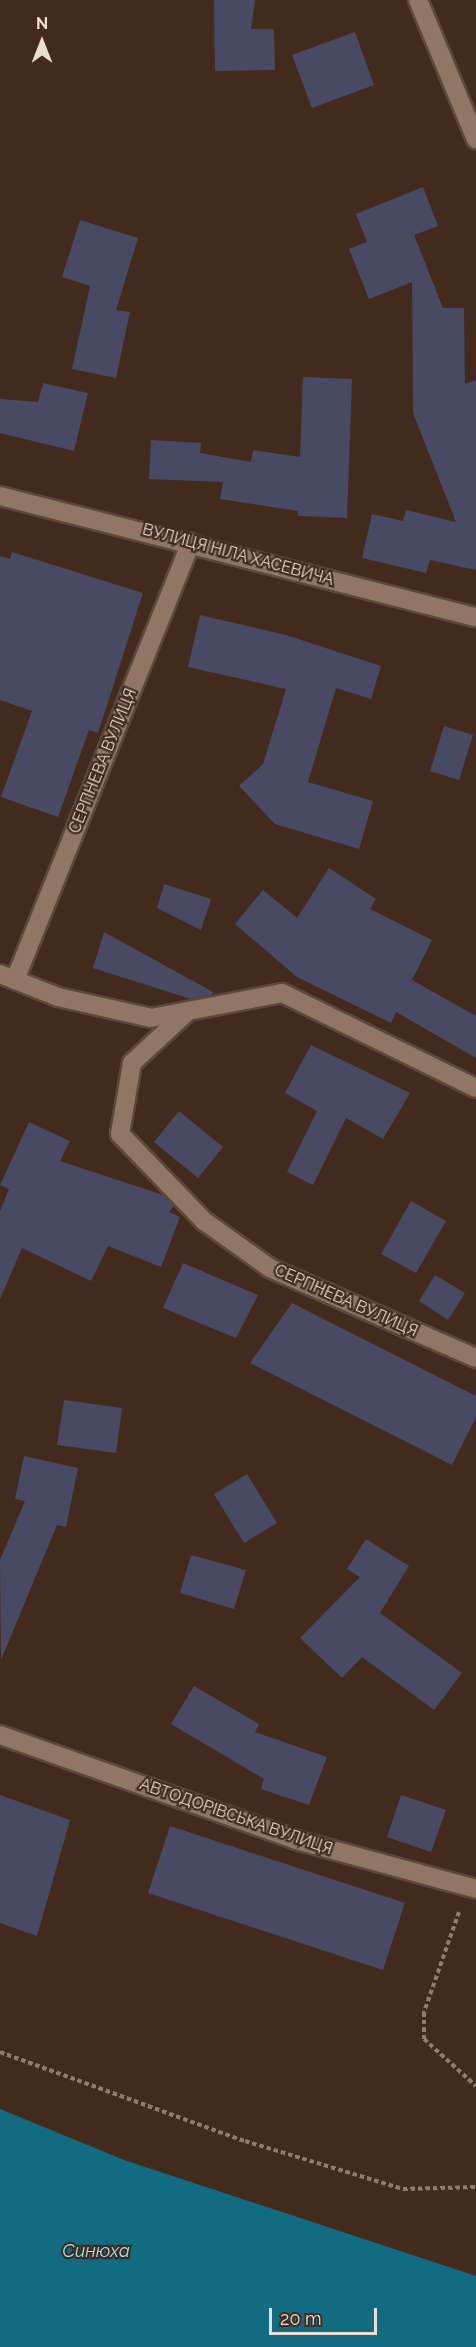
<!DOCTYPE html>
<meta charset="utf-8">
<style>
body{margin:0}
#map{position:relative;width:476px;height:2347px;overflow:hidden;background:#422b1d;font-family:Raleway,sans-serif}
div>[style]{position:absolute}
.water>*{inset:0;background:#116c81}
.building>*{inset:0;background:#484962}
.path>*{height:4px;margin-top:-2px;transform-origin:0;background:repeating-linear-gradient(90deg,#8f7c70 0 4.5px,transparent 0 7.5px)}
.roads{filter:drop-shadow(2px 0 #5b483c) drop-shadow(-2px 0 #5b483c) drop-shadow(0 2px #5b483c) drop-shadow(0 -2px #5b483c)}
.street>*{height:18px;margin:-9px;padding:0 9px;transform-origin:9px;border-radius:9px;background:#917666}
.secondary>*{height:18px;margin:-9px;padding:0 9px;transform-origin:9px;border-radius:9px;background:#917666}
span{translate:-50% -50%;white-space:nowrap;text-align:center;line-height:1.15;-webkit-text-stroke:4.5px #422b1d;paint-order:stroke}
.street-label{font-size:16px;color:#edded5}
.water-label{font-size:18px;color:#9be7fd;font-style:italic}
.north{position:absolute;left:12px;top:12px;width:60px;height:60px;-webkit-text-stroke:4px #422b1d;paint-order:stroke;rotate:0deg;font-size:16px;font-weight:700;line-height:24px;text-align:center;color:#edded5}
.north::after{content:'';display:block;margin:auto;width:21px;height:27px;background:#edded5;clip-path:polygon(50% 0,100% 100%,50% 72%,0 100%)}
.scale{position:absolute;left:269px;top:2308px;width:108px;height:27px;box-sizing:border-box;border:3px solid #edded5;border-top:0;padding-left:8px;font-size:18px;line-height:21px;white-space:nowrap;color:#edded5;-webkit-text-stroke:4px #422b1d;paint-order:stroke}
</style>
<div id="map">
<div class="water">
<i style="clip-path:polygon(0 2109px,124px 2160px,476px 2276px,476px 2347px,0 2347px)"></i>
</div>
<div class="building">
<i style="clip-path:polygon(214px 0,255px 0,251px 29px,274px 29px,275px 70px,215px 71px)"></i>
<i style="clip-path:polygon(355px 32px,374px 85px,312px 108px,292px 55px)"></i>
<i style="clip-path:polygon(423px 187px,438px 226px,414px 235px,443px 308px,464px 308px,465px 384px,476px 380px,476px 570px,430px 560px,426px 573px,362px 558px,372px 514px,403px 521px,406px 510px,456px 522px,413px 413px,412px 282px,369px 299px,349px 249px,367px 242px,356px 214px)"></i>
<i style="clip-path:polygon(80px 220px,138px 238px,116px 310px,130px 312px,116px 378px,72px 369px,90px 286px,62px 277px)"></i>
<i style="clip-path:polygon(303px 377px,352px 379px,347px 518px,298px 516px,298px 511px,220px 499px,223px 482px,149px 479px,151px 440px,201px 443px,200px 453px,251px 462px,253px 450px,300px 457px)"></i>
<i style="clip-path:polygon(43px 383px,88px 393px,74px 451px,0 433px,0 399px,38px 402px)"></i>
<i style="clip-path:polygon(12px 552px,143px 593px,98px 733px,89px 730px,58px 817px,1px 797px,32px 711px,0 700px,0 556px,10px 559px)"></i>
<i style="clip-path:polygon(200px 615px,286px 635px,381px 666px,371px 699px,336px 688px,308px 782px,373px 801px,359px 849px,275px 824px,239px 786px,263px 764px,286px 689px,188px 667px)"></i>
<i style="clip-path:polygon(444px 726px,473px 735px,459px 780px,430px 771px)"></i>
<i style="clip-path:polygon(329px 868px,376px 899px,370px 909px,432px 940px,412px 980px,476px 1016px,476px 1058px,396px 1012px,391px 1023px,297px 977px,235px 924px,263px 890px,297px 918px)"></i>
<i style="clip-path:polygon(164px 884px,211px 899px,201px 930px,157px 908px)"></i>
<i style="clip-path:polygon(104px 932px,213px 992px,212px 995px,191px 999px,93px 968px)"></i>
<i style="clip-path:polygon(311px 1045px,410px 1093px,383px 1139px,346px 1118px,313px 1185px,287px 1172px,317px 1111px,285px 1093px)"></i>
<i style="clip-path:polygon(179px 1111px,223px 1147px,198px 1178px,154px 1142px)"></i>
<i style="clip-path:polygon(29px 1122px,70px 1141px,60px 1161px,163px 1195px,174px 1206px,169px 1212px,180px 1217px,161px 1267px,108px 1246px,91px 1281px,22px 1248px,0 1299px,0 1211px,9px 1189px,0 1185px)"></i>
<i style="clip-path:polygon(411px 1201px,446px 1221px,416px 1273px,381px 1254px)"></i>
<i style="clip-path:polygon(183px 1263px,258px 1295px,236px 1338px,163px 1308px)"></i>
<i style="clip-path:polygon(435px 1275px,465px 1293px,448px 1320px,419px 1301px)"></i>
<i style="clip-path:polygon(292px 1303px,476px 1396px,476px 1417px,452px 1465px,250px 1363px)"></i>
<i style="clip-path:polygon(64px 1400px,122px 1408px,116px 1453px,57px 1445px)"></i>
<i style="clip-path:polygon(24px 1456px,78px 1468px,66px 1527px,57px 1525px,1px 1660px,0 1560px,25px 1501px,15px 1499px)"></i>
<i style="clip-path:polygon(247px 1474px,277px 1523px,244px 1543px,214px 1494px)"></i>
<i style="clip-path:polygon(366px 1539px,409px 1566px,380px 1613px,462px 1673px,434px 1710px,362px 1657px,342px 1678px,300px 1638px,360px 1577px,347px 1569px)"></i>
<i style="clip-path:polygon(191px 1555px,246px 1570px,234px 1609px,180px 1593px)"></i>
<i style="clip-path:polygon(194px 1686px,259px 1724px,255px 1732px,327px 1757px,309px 1805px,261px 1789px,264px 1779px,171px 1724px)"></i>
<i style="clip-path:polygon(0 1795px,70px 1820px,37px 1936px,0 1923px)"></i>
<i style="clip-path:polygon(401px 1795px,446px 1810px,431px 1852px,387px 1837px)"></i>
<i style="clip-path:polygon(170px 1826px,405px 1903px,383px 1970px,148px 1893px)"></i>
</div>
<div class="path">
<i style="left:459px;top:1912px;width:106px;rotate:109.3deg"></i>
<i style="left:424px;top:2012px;width:27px;rotate:90deg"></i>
<i style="left:424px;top:2039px;width:70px;rotate:42.1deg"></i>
<i style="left:0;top:2052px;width:261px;rotate:20deg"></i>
<i style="left:245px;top:2141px;width:165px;rotate:16.9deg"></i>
<i style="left:403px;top:2189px;width:73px;rotate:-1.6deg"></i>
</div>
<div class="roads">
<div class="street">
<i style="left:0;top:496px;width:491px;rotate:14.3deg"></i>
<i style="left:0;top:974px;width:62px;rotate:21.6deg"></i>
<i style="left:58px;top:997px;width:95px;rotate:12.7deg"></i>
<i style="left:151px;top:1018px;width:133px;rotate:-10.8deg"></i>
<i style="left:282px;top:993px;width:216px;rotate:26.1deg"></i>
<i style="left:15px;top:980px;width:471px;rotate:-68.1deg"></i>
<i style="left:185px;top:1014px;width:72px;rotate:137.2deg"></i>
<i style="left:132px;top:1063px;width:72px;rotate:99.6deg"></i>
<i style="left:120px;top:1134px;width:121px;rotate:46deg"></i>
<i style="left:204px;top:1221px;width:81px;rotate:35.5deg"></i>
<i style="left:270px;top:1268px;width:225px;rotate:23.6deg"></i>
<i style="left:0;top:1735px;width:314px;rotate:19.5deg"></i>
<i style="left:296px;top:1840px;width:187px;rotate:15.2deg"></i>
</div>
<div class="secondary">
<i style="left:418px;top:0;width:151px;rotate:67.4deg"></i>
</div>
</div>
<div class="street-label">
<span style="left:238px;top:555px;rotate:15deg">ВУЛИЦЯ НІЛА ХАСЕВИЧА</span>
<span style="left:103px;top:761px;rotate:-68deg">СЕРПНЕВА ВУЛИЦЯ</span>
<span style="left:346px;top:1301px;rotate:24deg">СЕРПНЕВА ВУЛИЦЯ</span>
<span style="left:236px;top:1817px;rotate:19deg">АВТОДОРІВСЬКА ВУЛИЦЯ</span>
</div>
<div class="water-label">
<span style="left:96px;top:2251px">Синюха</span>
</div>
<div class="north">N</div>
<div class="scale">20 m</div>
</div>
